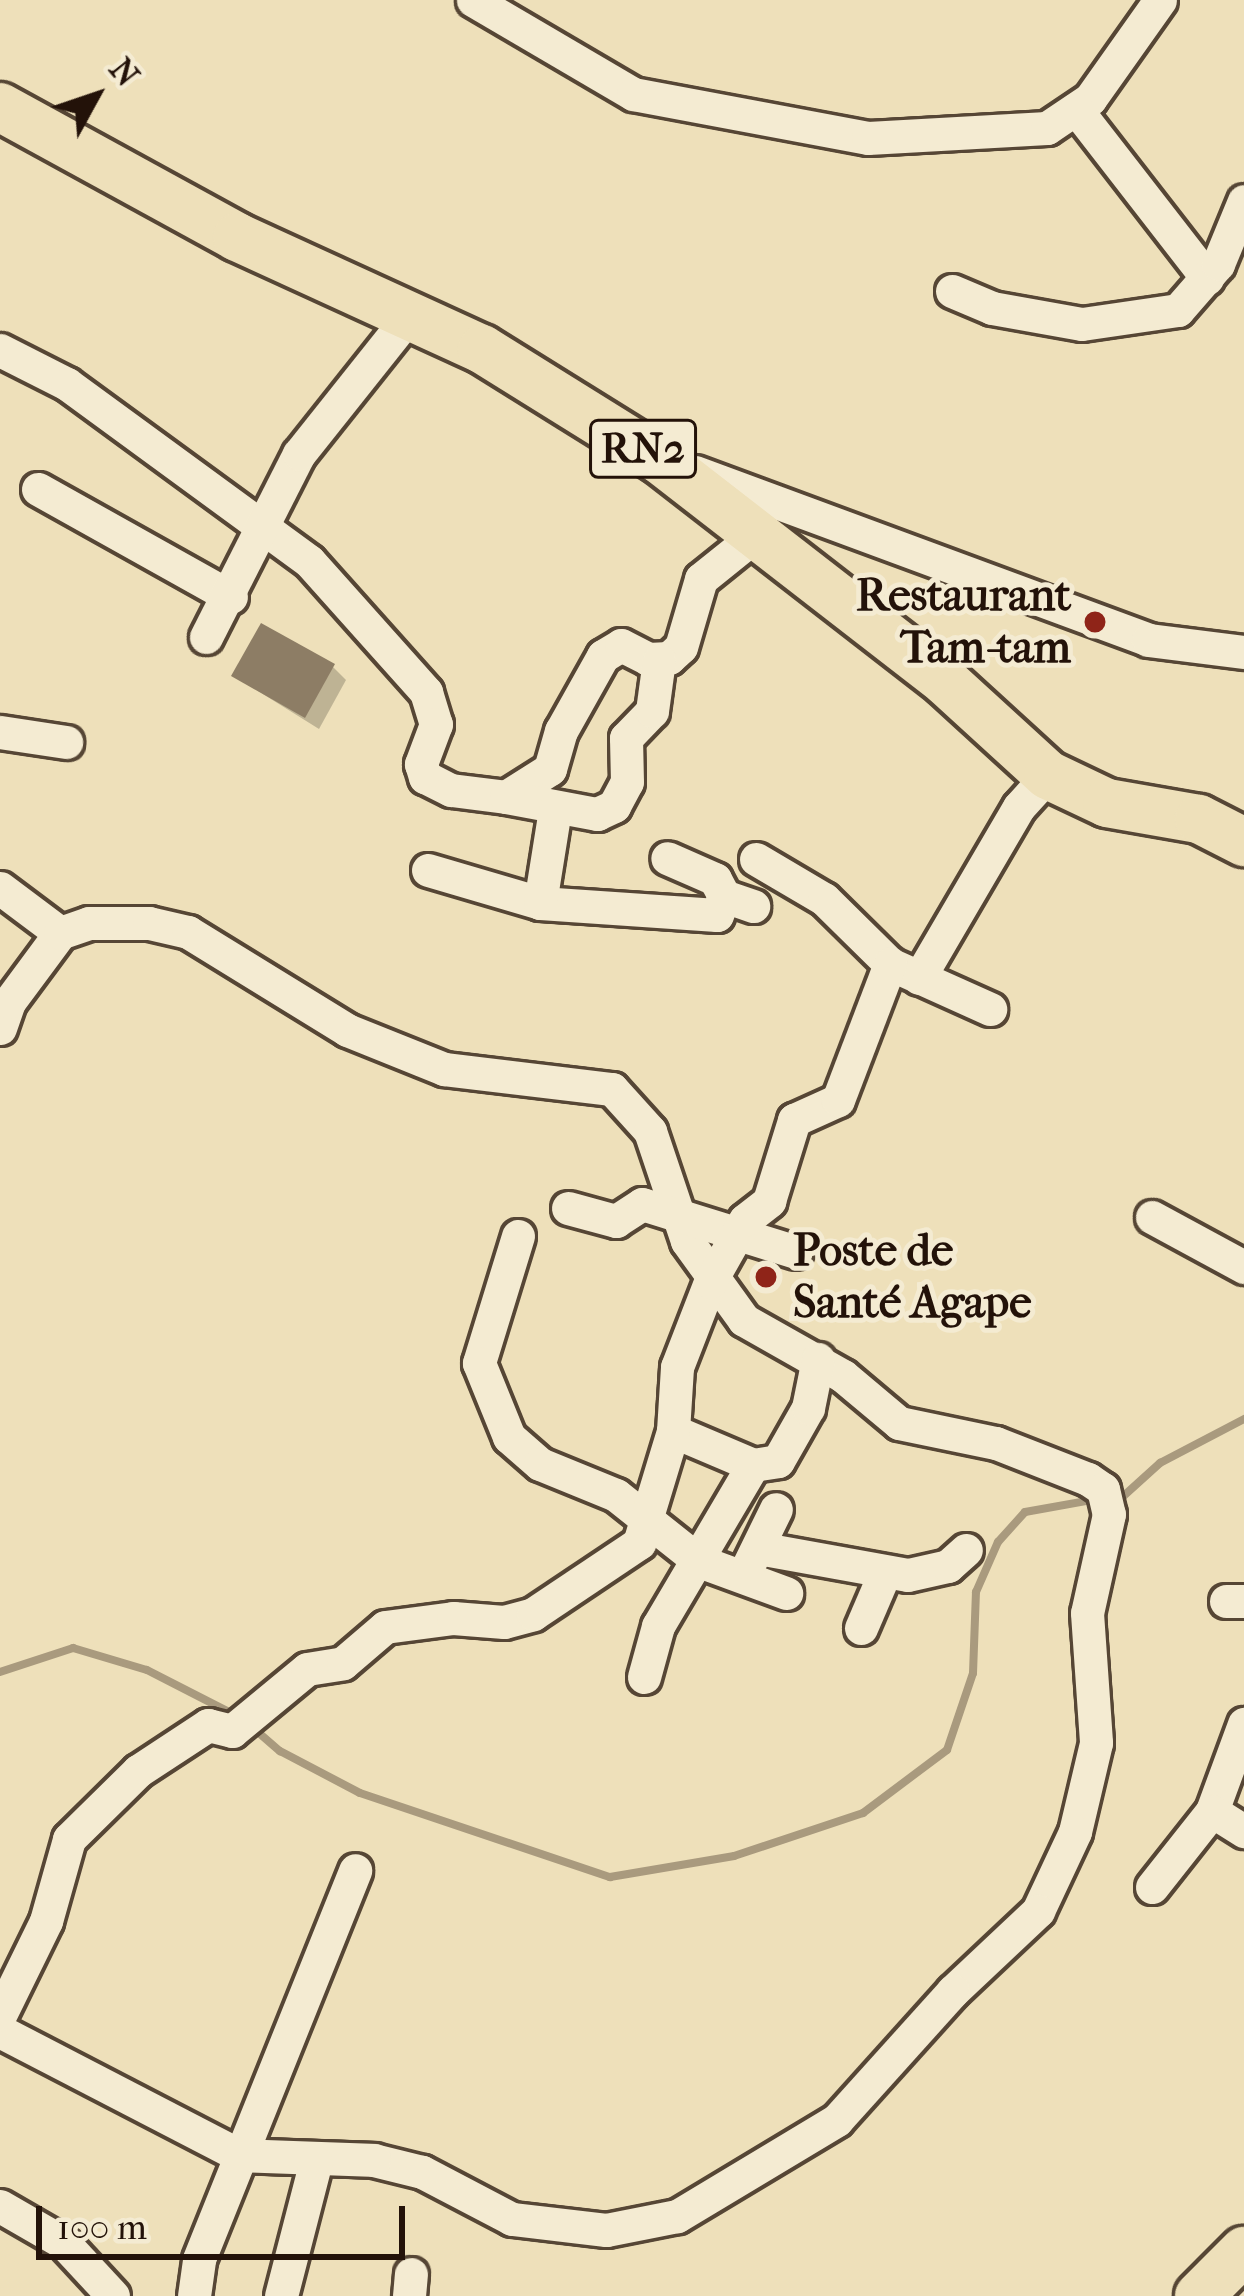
<!DOCTYPE html>
<meta charset="utf-8">
<style>
body{margin:0}
#map{position:relative;width:1244px;height:2296px;overflow:hidden;background:#eee0ba;font-family:"IM FELL French Canon",serif}
div>[style]{position:absolute}
.shadow>*{inset:0;background:#0003}
.stream>*{height:8px;margin:-4px;padding:0 4px;transform-origin:4px;border-radius:4px;background:#a99a7e}
.building>*{inset:0;background:#8d7d65}
.roads{filter:drop-shadow(3px 0 #564635) drop-shadow(-3px 0 #564635) drop-shadow(0 3px #564635) drop-shadow(0 -3px #564635)}
.minor>*{height:33px;margin:-16.5px;padding:0 16.5px;transform-origin:16.5px;border-radius:16.5px;background:#f4ebd2}
.highway>*{height:48px;margin:-24px;padding:0 24px;transform-origin:24px;border-radius:24px;background:#eee0ba}
.dots>*{width:33px;height:33px;translate:-50% -50%;box-sizing:border-box;border:6px solid #f4ebd2;border-radius:50%}
span{translate:-50% -50%;white-space:nowrap;text-align:center;line-height:1.15;-webkit-text-stroke:10px #f4ebd2;paint-order:stroke}
.shield-label span{padding:3px 9px;background:#f4ebd2;border:3px solid;border-radius:9px;-webkit-text-stroke-width:0}
.shield-label{font-size:42px;color:#231209;font-weight:700}
.poi-label{font-size:45px;color:#231209;font-weight:700}
.right{translate:-100% -50%;text-align:right}
.left{translate:0 -50%;text-align:left}
.north{position:absolute;left:36px;top:36px;width:120px;height:120px;-webkit-text-stroke:9px #f4ebd2;paint-order:stroke;rotate:50deg;font-size:33px;font-weight:700;line-height:48px;text-align:center;color:#231209}
.north::after{content:'';display:block;margin:auto;width:42px;height:54px;background:#231209;clip-path:polygon(50% 0,100% 100%,50% 72%,0 100%)}
.scale{position:absolute;left:36px;top:2206px;width:369px;height:54px;box-sizing:border-box;border:6px solid #231209;border-top:0;padding-left:15px;font-size:36px;line-height:42px;white-space:nowrap;color:#231209;-webkit-text-stroke:9px #f4ebd2;paint-order:stroke}
</style>
<div id="map">
<div class="shadow">
<i style="clip-path:polygon(333px 667px,346px 680px,319px 729px,234px 676px)"></i>
</div>
<div class="stream">
<i style="left:1118px;top:1501px;width:57px;rotate:-42.1deg"></i>
<i style="left:1160px;top:1463px;width:95px;rotate:-27.6deg"></i>
<i style="left:0;top:1672px;width:77px;rotate:-18.2deg"></i>
<i style="left:73px;top:1648px;width:77px;rotate:16.6deg"></i>
<i style="left:147px;top:1670px;width:99px;rotate:27.1deg"></i>
<i style="left:252px;top:1727px;width:37px;rotate:41deg"></i>
<i style="left:280px;top:1751px;width:90px;rotate:27.7deg"></i>
<i style="left:360px;top:1793px;width:264px;rotate:18.6deg"></i>
<i style="left:610px;top:1877px;width:126px;rotate:-9.6deg"></i>
<i style="left:734px;top:1856px;width:136px;rotate:-18.4deg"></i>
<i style="left:863px;top:1813px;width:105px;rotate:-36.9deg"></i>
<i style="left:947px;top:1750px;width:81px;rotate:-71.3deg"></i>
<i style="left:973px;top:1673px;width:81px;rotate:-87.9deg"></i>
<i style="left:976px;top:1592px;width:55px;rotate:-66.3deg"></i>
<i style="left:998px;top:1542px;width:40px;rotate:-48deg"></i>
<i style="left:1025px;top:1512px;width:73px;rotate:-10.2deg"></i>
</div>
<div class="building">
<i style="clip-path:polygon(261px 623px,335px 664px,305px 718px,231px 676px)"></i>
</div>
<div class="roads">
<div class="minor">
<i style="left:473px;top:0;width:186px;rotate:30.4deg"></i>
<i style="left:633px;top:94px;width:239px;rotate:10.6deg"></i>
<i style="left:868px;top:138px;width:179px;rotate:-3.2deg"></i>
<i style="left:1047px;top:128px;width:52px;rotate:-34deg"></i>
<i style="left:1090px;top:99px;width:121px;rotate:-54.7deg"></i>
<i style="left:1076px;top:109px;width:214px;rotate:52.2deg"></i>
<i style="left:952px;top:291px;width:43px;rotate:23deg"></i>
<i style="left:992px;top:308px;width:91px;rotate:10.1deg"></i>
<i style="left:1082px;top:324px;width:97px;rotate:-8.3deg"></i>
<i style="left:1178px;top:310px;width:61px;rotate:-49deg"></i>
<i style="left:1218px;top:264px;width:68px;rotate:-67.6deg"></i>
<i style="left:0;top:350px;width:75px;rotate:26.9deg"></i>
<i style="left:67px;top:384px;width:300px;rotate:36.2deg"></i>
<i style="left:309px;top:561px;width:176px;rotate:48.2deg"></i>
<i style="left:426px;top:692px;width:34px;rotate:73deg"></i>
<i style="left:436px;top:724px;width:43px;rotate:110.6deg"></i>
<i style="left:421px;top:764px;width:14px;rotate:73deg"></i>
<i style="left:425px;top:777px;width:29px;rotate:27deg"></i>
<i style="left:451px;top:790px;width:55px;rotate:7.3deg"></i>
<i style="left:506px;top:797px;width:52px;rotate:-32.5deg"></i>
<i style="left:550px;top:769px;width:40px;rotate:-74deg"></i>
<i style="left:561px;top:731px;width:86px;rotate:-60.8deg"></i>
<i style="left:603px;top:656px;width:21px;rotate:-31deg"></i>
<i style="left:621px;top:645px;width:30px;rotate:27deg"></i>
<i style="left:648px;top:659px;width:21px;rotate:-3deg"></i>
<i style="left:669px;top:658px;width:16px;rotate:-43deg"></i>
<i style="left:681px;top:647px;width:71px;rotate:-73.6deg"></i>
<i style="left:701px;top:579px;width:70px;rotate:-38.7deg"></i>
<i style="left:695px;top:472px;width:483px;rotate:20.3deg"></i>
<i style="left:1148px;top:640px;width:97px;rotate:7.1deg"></i>
<i style="left:38px;top:489px;width:221px;rotate:29.2deg"></i>
<i style="left:206px;top:637px;width:205px;rotate:-63.1deg"></i>
<i style="left:299px;top:454px;width:174px;rotate:-51.5deg"></i>
<i style="left:0;top:732px;width:67px;rotate:8.6deg"></i>
<i style="left:506px;top:797px;width:93px;rotate:10.6deg"></i>
<i style="left:597px;top:814px;width:19px;rotate:-25deg"></i>
<i style="left:614px;top:806px;width:27px;rotate:-62deg"></i>
<i style="left:627px;top:782px;width:44px;rotate:-91.3deg"></i>
<i style="left:626px;top:738px;width:37px;rotate:-46deg"></i>
<i style="left:652px;top:711px;width:51px;rotate:-82.2deg"></i>
<i style="left:756px;top:859px;width:79px;rotate:30.5deg"></i>
<i style="left:824px;top:899px;width:93px;rotate:44.6deg"></i>
<i style="left:890px;top:964px;width:110px;rotate:24.2deg"></i>
<i style="left:428px;top:870px;width:117px;rotate:16.4deg"></i>
<i style="left:540px;top:903px;width:177px;rotate:3.9deg"></i>
<i style="left:717px;top:915px;width:20px;rotate:-70deg"></i>
<i style="left:724px;top:896px;width:19px;rotate:-118deg"></i>
<i style="left:715px;top:879px;width:52px;rotate:-156.4deg"></i>
<i style="left:0;top:888px;width:75px;rotate:36.9deg"></i>
<i style="left:724px;top:896px;width:31px;rotate:19deg"></i>
<i style="left:540px;top:903px;width:95px;rotate:-80.9deg"></i>
<i style="left:919px;top:978px;width:198px;rotate:-59.7deg"></i>
<i style="left:1019px;top:807px;width:43px;rotate:-47.8deg"></i>
<i style="left:0;top:1028px;width:28px;rotate:-71deg"></i>
<i style="left:9px;top:1002px;width:86px;rotate:-53.5deg"></i>
<i style="left:60px;top:933px;width:31px;rotate:-19deg"></i>
<i style="left:89px;top:923px;width:60px"></i>
<i style="left:149px;top:923px;width:40px;rotate:13deg"></i>
<i style="left:188px;top:932px;width:187px;rotate:31.6deg"></i>
<i style="left:347px;top:1030px;width:105px;rotate:21.9deg"></i>
<i style="left:444px;top:1069px;width:169px;rotate:6.8deg"></i>
<i style="left:612px;top:1089px;width:57px;rotate:47.9deg"></i>
<i style="left:650px;top:1131px;width:116px;rotate:71.4deg"></i>
<i style="left:687px;top:1241px;width:97px;rotate:54.2deg"></i>
<i style="left:744px;top:1320px;width:114px;rotate:29.5deg"></i>
<i style="left:843px;top:1376px;width:73px;rotate:40deg"></i>
<i style="left:899px;top:1423px;width:99px;rotate:11.7deg"></i>
<i style="left:996px;top:1443px;width:99px;rotate:21.4deg"></i>
<i style="left:1088px;top:1479px;width:18px;rotate:34deg"></i>
<i style="left:1103px;top:1489px;width:26px;rotate:77deg"></i>
<i style="left:1109px;top:1514px;width:101px;rotate:102.5deg"></i>
<i style="left:1087px;top:1613px;width:130px;rotate:86deg"></i>
<i style="left:1096px;top:1743px;width:91px;rotate:103.3deg"></i>
<i style="left:1075px;top:1832px;width:87px;rotate:115.1deg"></i>
<i style="left:1038px;top:1911px;width:117px;rotate:136.7deg"></i>
<i style="left:953px;top:1991px;width:173px;rotate:132deg"></i>
<i style="left:837px;top:2120px;width:187px;rotate:149deg"></i>
<i style="left:677px;top:2216px;width:72px;rotate:168.8deg"></i>
<i style="left:606px;top:2230px;width:95px;rotate:-173.3deg"></i>
<i style="left:512px;top:2219px;width:102px;rotate:-152.4deg"></i>
<i style="left:422px;top:2172px;width:49px;rotate:-166deg"></i>
<i style="left:374px;top:2160px;width:135px;rotate:-177.9deg"></i>
<i style="left:239px;top:2155px;width:269px;rotate:-152.6deg"></i>
<i style="left:568px;top:1208px;width:50px;rotate:15.2deg"></i>
<i style="left:616px;top:1221px;width:31px;rotate:-33deg"></i>
<i style="left:642px;top:1204px;width:161px;rotate:17.3deg"></i>
<i style="left:1152px;top:1217px;width:105px;rotate:28.5deg"></i>
<i style="left:518px;top:1236px;width:133px;rotate:107.1deg"></i>
<i style="left:479px;top:1363px;width:80px;rotate:67.9deg"></i>
<i style="left:509px;top:1437px;width:41px;rotate:41.1deg"></i>
<i style="left:540px;top:1464px;width:82px;rotate:22.2deg"></i>
<i style="left:616px;top:1495px;width:106px;rotate:38.5deg"></i>
<i style="left:699px;top:1561px;width:93px;rotate:20.2deg"></i>
<i style="left:673px;top:1431px;width:87px;rotate:23deg"></i>
<i style="left:753px;top:1465px;width:25px;rotate:-9deg"></i>
<i style="left:778px;top:1461px;width:61px;rotate:-60.5deg"></i>
<i style="left:808px;top:1408px;width:50px;rotate:-78.5deg"></i>
<i style="left:758px;top:1548px;width:152px;rotate:10.2deg"></i>
<i style="left:908px;top:1575px;width:41px;rotate:-12.7deg"></i>
<i style="left:948px;top:1566px;width:24px;rotate:-42deg"></i>
<i style="left:749px;top:1564px;width:61px;rotate:-63.9deg"></i>
<i style="left:1226px;top:1601px;width:18px"></i>
<i style="left:861px;top:1628px;width:61px;rotate:-66.8deg"></i>
<i style="left:644px;top:1677px;width:53px;rotate:-74.6deg"></i>
<i style="left:658px;top:1626px;width:187px;rotate:-59.5deg"></i>
<i style="left:1212px;top:1811px;width:93px;rotate:-69.8deg"></i>
<i style="left:1152px;top:1887px;width:97px;rotate:-51.7deg"></i>
<i style="left:1212px;top:1811px;width:38px;rotate:32deg"></i>
<i style="left:0;top:2015px;width:105px;rotate:-63.9deg"></i>
<i style="left:46px;top:1921px;width:85px;rotate:-74.3deg"></i>
<i style="left:69px;top:1839px;width:97px;rotate:-44.6deg"></i>
<i style="left:138px;top:1771px;width:84px;rotate:-33.3deg"></i>
<i style="left:208px;top:1725px;width:25px;rotate:14deg"></i>
<i style="left:232px;top:1731px;width:97px;rotate:-39.6deg"></i>
<i style="left:307px;top:1669px;width:36px;rotate:-9deg"></i>
<i style="left:343px;top:1663px;width:55px;rotate:-40.6deg"></i>
<i style="left:385px;top:1627px;width:69px;rotate:-7.5deg"></i>
<i style="left:453px;top:1618px;width:51px;rotate:4.5deg"></i>
<i style="left:504px;top:1622px;width:30px;rotate:-15deg"></i>
<i style="left:533px;top:1614px;width:128px;rotate:-33.8deg"></i>
<i style="left:639px;top:1543px;width:117px;rotate:-73.1deg"></i>
<i style="left:673px;top:1431px;width:64px;rotate:-86.4deg"></i>
<i style="left:677px;top:1367px;width:91px;rotate:-68.8deg"></i>
<i style="left:710px;top:1282px;width:71px;rotate:-60.6deg"></i>
<i style="left:745px;top:1220px;width:31px;rotate:-38deg"></i>
<i style="left:769px;top:1201px;width:85px;rotate:-72.8deg"></i>
<i style="left:794px;top:1120px;width:48px;rotate:-24.4deg"></i>
<i style="left:838px;top:1100px;width:146px;rotate:-69.1deg"></i>
<i style="left:0;top:2206px;width:74px;rotate:30deg"></i>
<i style="left:64px;top:2243px;width:72px;rotate:47.2deg"></i>
<i style="left:194px;top:2296px;width:37px;rotate:-82deg"></i>
<i style="left:199px;top:2259px;width:419px;rotate:-68.1deg"></i>
<i style="left:281px;top:2296px;width:139px;rotate:-75.5deg"></i>
<i style="left:409px;top:2296px;width:22px;rotate:-85deg"></i>
</div>
<div class="highway">
<i style="left:0;top:107px;width:270px;rotate:28.7deg"></i>
<i style="left:237px;top:237px;width:269px;rotate:24.6deg"></i>
<i style="left:482px;top:349px;width:208px;rotate:31.9deg"></i>
<i style="left:659px;top:459px;width:362px;rotate:37.8deg"></i>
<i style="left:945px;top:681px;width:139px;rotate:42.4deg"></i>
<i style="left:1048px;top:775px;width:65px;rotate:25.4deg"></i>
<i style="left:1107px;top:803px;width:93px;rotate:9.9deg"></i>
<i style="left:1199px;top:819px;width:51px;rotate:27.1deg"></i>
<i style="left:1199px;top:2296px;width:64px;rotate:-45deg"></i>
</div>
</div>
<div class="dots">
<i style="left:1095px;top:622px;background:#8f2418"></i>
<i style="left:766px;top:1277px;background:#8f2418"></i>
</div>
<div class="shield-label">
<span style="left:643px;top:449px">RN2</span>
</div>
<div class="poi-label">
<span class="right" style="left:1071px;top:622px">Restaurant<br>Tam-tam</span>
<span class="left" style="left:793px;top:1277px">Poste de<br>Santé Agape</span>
</div>
<div class="north">N</div>
<div class="scale">100 m</div>
</div>
